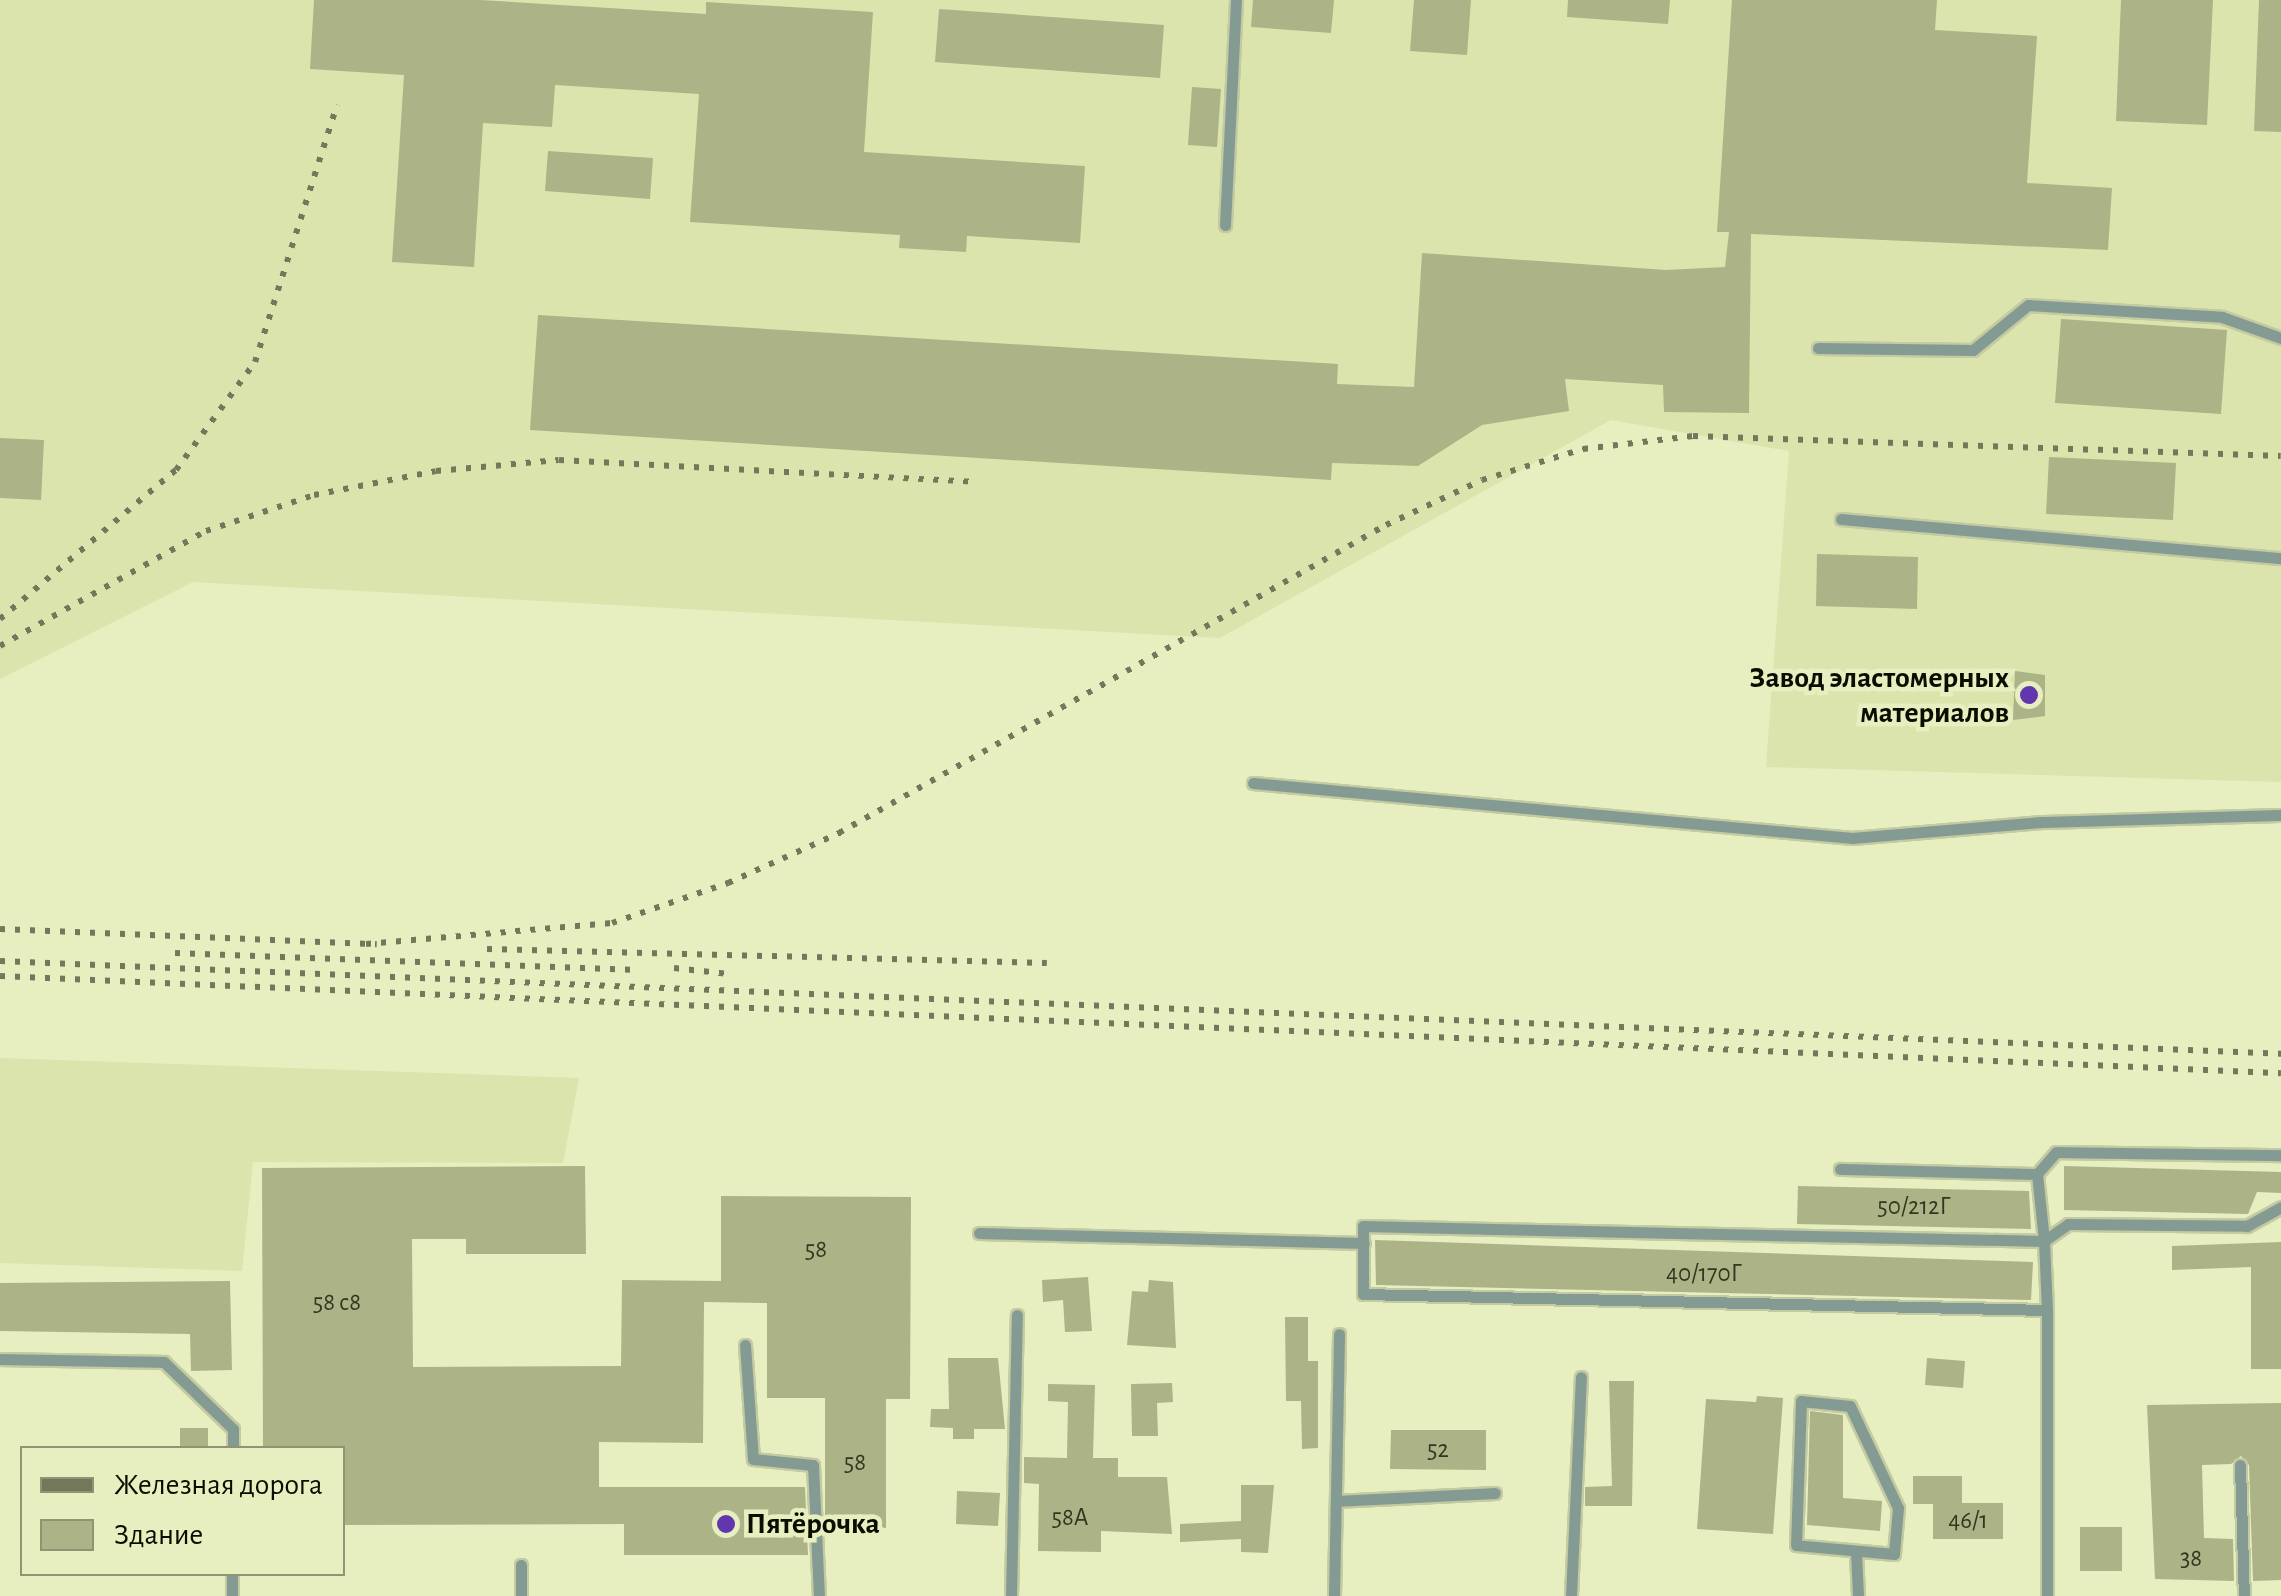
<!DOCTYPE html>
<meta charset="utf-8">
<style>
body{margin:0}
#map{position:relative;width:2281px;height:1596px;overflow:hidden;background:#e7eebf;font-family:"Alegreya Sans",sans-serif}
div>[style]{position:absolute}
.built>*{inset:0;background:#dce4ad}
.building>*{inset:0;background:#acb386}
.roads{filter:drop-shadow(2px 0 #c4caa1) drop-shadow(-2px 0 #c4caa1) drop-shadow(0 2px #c4caa1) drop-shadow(0 -2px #c4caa1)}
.service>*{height:11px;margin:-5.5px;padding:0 5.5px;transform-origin:5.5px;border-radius:5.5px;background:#849b94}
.rail>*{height:6px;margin-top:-3px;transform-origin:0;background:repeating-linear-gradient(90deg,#74785b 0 5px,transparent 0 15px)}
.dots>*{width:28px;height:28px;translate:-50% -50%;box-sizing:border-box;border:5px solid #e7eebf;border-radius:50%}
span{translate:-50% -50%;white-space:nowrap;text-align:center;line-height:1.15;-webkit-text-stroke:9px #e7eebf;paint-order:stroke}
.number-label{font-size:25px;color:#343622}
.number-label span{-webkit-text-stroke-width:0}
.poi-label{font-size:30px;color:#0c0d01;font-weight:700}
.right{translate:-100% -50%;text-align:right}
.left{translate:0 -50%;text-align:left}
.legend{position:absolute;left:20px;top:1446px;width:325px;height:130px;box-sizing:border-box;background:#e7eebf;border:2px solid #8f9473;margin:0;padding:12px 18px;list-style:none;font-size:30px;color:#0c0d01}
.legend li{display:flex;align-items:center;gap:20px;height:50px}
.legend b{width:50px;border:2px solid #8f9473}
</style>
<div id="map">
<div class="built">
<i style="clip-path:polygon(0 0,2281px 0,2281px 782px,1766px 767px,1789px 451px,1611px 420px,1220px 638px,193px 582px,0 679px)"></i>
<i style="clip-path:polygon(0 1058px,579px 1078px,563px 1163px,253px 1162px,242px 1271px,0 1263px)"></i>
</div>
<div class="building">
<i style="clip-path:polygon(314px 0,480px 0,706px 14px,706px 2px,873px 12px,864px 152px,1085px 166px,1080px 243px,967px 236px,966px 252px,899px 248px,900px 235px,690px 222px,699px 94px,555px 85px,552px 127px,483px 123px,474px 267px,392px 262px,404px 75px,310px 69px)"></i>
<i style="clip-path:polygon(1253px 0,1334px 0,1331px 33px,1251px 27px)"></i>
<i style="clip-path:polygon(1414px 0,1471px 0,1467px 55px,1410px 51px)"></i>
<i style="clip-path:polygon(1568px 0,1670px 0,1668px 24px,1567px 17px)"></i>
<i style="clip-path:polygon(1732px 0,1937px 0,1935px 30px,2037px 36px,2027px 183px,2112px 188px,2108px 250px,1751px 234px,1749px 413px,1664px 412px,1663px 385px,1565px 379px,1569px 411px,1482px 425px,1418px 466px,1332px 463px,1331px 480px,530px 430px,538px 315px,1338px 364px,1337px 384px,1414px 387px,1422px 253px,1666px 270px,1725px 267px,1729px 232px,1717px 232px)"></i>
<i style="clip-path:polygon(2121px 0,2213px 0,2207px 125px,2116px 121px)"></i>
<i style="clip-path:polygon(2259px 0,2281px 0,2281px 132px,2254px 131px)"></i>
<i style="clip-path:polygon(939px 9px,1164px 25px,1160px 78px,935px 62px)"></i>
<i style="clip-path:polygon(1192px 87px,1221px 89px,1217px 147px,1188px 145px)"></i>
<i style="clip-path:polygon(548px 151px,653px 158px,650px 199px,545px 191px)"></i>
<i style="clip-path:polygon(2061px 319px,2227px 330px,2221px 414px,2055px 403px)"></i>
<i style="clip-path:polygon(0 438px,44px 440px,41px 500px,0 498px)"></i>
<i style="clip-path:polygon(2049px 457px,2176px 463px,2173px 520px,2046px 514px)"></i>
<i style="clip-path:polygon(1817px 554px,1918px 557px,1917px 609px,1816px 606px)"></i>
<i style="clip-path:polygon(2015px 671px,2045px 675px,2045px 716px,2013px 720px)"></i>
<i style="clip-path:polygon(585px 1166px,586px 1254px,466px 1254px,466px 1239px,412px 1239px,413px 1367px,621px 1366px,622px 1280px,721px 1281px,721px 1196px,911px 1197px,910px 1399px,886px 1399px,886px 1528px,825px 1528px,825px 1398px,767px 1398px,767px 1303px,704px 1302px,703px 1443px,599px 1442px,599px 1487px,805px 1487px,808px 1555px,624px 1555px,624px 1524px,342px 1525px,342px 1448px,263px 1448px,262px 1168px)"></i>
<i style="clip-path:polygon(2064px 1166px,2281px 1172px,2281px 1193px,2257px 1192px,2248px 1214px,2064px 1210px)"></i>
<i style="clip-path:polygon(1798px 1186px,2029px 1191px,2031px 1229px,1797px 1224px)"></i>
<i style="clip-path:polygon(1375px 1240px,2033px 1262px,2031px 1300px,1376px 1285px)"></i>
<i style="clip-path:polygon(2281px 1242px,2281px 1369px,2251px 1369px,2251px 1267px,2172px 1270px,2172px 1246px)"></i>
<i style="clip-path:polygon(1088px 1277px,1092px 1331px,1065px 1332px,1063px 1300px,1043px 1302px,1042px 1280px)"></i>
<i style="clip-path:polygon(1149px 1280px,1173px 1282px,1176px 1348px,1127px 1345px,1132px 1291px,1148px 1292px)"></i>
<i style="clip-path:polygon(230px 1281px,232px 1370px,191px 1371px,190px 1334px,0 1331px,0 1283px)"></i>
<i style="clip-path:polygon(1285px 1317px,1308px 1317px,1308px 1361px,1318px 1361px,1318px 1448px,1302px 1449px,1301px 1401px,1286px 1401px)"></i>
<i style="clip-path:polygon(948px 1358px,998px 1358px,1005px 1429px,974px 1429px,974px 1439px,953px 1439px,953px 1428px,930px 1427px,931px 1409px,949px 1409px)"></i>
<i style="clip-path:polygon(1927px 1358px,1965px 1361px,1963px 1388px,1925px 1385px)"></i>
<i style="clip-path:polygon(1609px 1381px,1634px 1381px,1632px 1506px,1585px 1506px,1585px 1487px,1612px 1486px)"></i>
<i style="clip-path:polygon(1172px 1383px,1173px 1402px,1157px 1403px,1158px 1436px,1132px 1436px,1131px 1384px)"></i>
<i style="clip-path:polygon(1048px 1384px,1095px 1385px,1093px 1458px,1118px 1458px,1118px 1477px,1167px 1477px,1172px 1534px,1101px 1531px,1101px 1552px,1038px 1551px,1039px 1484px,1024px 1483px,1024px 1457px,1067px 1458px,1068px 1402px,1048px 1401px)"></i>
<i style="clip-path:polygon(1757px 1396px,1783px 1398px,1773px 1534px,1697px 1529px,1706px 1399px,1756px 1402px)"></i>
<i style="clip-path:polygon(2281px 1403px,2281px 1580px,2253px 1581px,2249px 1465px,2241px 1456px,2231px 1464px,2202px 1465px,2204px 1538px,2233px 1539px,2234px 1581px,2155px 1579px,2147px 1405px)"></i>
<i style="clip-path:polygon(1810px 1411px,1843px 1415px,1843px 1498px,1882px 1501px,1880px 1531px,1807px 1525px)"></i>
<i style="clip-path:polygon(180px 1428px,208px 1428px,208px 1448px,180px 1448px)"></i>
<i style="clip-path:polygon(1391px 1430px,1486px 1430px,1486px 1470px,1390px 1469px)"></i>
<i style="clip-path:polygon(1913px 1476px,1962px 1476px,1962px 1503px,2003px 1503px,2003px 1539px,1933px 1539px,1933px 1504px,1913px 1504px)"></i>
<i style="clip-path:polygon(1241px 1485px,1274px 1485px,1268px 1553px,1241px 1552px,1241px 1539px,1180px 1542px,1180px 1524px,1241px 1521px)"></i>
<i style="clip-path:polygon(957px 1491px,1000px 1493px,998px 1526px,956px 1524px)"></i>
<i style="clip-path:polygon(2080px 1527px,2122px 1527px,2122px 1571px,2080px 1571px)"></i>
</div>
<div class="roads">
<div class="service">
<i style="left:1225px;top:225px;width:225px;rotate:-87.2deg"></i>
<i style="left:1818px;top:348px;width:155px;rotate:0.7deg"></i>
<i style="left:1973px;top:350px;width:71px;rotate:-39.3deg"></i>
<i style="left:2028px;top:305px;width:194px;rotate:3.5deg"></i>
<i style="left:2222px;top:317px;width:63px;rotate:19.6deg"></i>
<i style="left:1841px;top:519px;width:442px;rotate:5.1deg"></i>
<i style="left:1253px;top:783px;width:602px;rotate:5.25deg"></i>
<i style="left:1852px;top:838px;width:190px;rotate:-4.8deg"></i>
<i style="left:2041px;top:822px;width:240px;rotate:-1.7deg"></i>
<i style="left:1840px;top:1169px;width:197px;rotate:1.5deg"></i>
<i style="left:2037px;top:1174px;width:67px;rotate:84deg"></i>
<i style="left:2044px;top:1241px;width:69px;rotate:87.5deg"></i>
<i style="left:2047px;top:1310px;width:684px;rotate:-178.66deg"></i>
<i style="left:1363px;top:1294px;width:68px;rotate:-90deg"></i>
<i style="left:1363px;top:1226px;width:681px;rotate:1.26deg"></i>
<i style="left:2044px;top:1241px;width:29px;rotate:-35deg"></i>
<i style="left:2068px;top:1224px;width:179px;rotate:0.6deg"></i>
<i style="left:2247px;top:1226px;width:39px;rotate:-29deg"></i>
<i style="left:2037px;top:1174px;width:29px;rotate:-49deg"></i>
<i style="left:2056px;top:1152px;width:225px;rotate:0.8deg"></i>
<i style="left:979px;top:1233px;width:385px;rotate:1.5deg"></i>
<i style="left:745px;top:1345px;width:114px;rotate:86deg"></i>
<i style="left:753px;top:1459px;width:60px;rotate:5.7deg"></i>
<i style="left:813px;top:1465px;width:131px;rotate:87.4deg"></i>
<i style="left:0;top:1359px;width:164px;rotate:1deg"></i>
<i style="left:164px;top:1362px;width:96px;rotate:44.2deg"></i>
<i style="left:233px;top:1429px;width:19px;rotate:90deg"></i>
<i style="left:1801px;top:1401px;width:49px;rotate:5.8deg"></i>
<i style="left:1850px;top:1406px;width:113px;rotate:64.8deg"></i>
<i style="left:1898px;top:1508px;width:46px;rotate:95deg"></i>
<i style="left:1894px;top:1554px;width:98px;rotate:-174.8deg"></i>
<i style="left:1796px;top:1545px;width:144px;rotate:-88deg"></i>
<i style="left:2240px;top:1465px;width:131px;rotate:88.3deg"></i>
<i style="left:1336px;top:1501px;width:159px;rotate:-2.9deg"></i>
<i style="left:1856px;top:1553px;width:43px;rotate:87.3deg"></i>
<i style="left:521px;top:1565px;width:31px;rotate:90deg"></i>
<i style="left:232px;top:1596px;width:22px;rotate:-90deg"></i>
<i style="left:1011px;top:1596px;width:281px;rotate:-88.8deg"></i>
<i style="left:1334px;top:1596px;width:262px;rotate:-88.9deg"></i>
<i style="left:1571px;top:1596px;width:219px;rotate:-87.4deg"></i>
<i style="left:2047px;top:1596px;width:286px;rotate:-90deg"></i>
</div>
</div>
<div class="rail">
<i style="left:0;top:619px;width:231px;rotate:-40.3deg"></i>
<i style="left:176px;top:470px;width:134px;rotate:-53.8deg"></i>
<i style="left:255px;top:362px;width:270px;rotate:-72.3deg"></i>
<i style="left:0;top:646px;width:236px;rotate:-29.2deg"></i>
<i style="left:206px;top:531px;width:114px;rotate:-18.4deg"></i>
<i style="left:314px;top:495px;width:124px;rotate:-11.1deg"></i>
<i style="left:436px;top:471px;width:123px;rotate:-5.1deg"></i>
<i style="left:559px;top:460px;width:418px;rotate:3deg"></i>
<i style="left:0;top:929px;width:377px;rotate:2.3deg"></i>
<i style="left:366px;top:944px;width:247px;rotate:-4.9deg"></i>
<i style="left:612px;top:923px;width:123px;rotate:-19deg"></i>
<i style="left:728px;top:883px;width:122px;rotate:-24.2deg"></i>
<i style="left:839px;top:833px;width:628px;rotate:-29.38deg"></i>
<i style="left:1386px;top:525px;width:106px;rotate:-25.1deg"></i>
<i style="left:1482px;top:480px;width:106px;rotate:-17.1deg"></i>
<i style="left:1583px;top:449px;width:111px;rotate:-6.7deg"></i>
<i style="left:1693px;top:436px;width:588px;rotate:1.95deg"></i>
<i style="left:487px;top:949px;width:560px;rotate:1.43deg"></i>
<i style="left:175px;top:953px;width:456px;rotate:2.1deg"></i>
<i style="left:0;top:961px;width:2283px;rotate:2.33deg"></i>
<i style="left:674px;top:968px;width:55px;rotate:6.2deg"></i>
<i style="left:0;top:976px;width:2283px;rotate:2.44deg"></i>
</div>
<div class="dots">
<i style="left:2029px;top:695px;background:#6136ae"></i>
<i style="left:726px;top:1524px;background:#6136ae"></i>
</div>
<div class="number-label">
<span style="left:1914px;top:1207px">50/212Г</span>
<span style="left:816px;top:1250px">58</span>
<span style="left:1704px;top:1274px">40/170Г</span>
<span style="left:337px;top:1303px">58 с8</span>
<span style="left:1438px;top:1450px">52</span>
<span style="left:855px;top:1463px">58</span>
<span style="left:1070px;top:1518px">58А</span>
<span style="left:1968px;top:1521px">46/1</span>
<span style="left:2191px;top:1559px">38</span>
</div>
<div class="poi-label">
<span class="right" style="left:2009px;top:695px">Завод эластомерных<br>материалов</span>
<span class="left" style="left:746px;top:1524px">Пятёрочка</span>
</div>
<ul class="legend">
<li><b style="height:12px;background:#74785b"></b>Железная дорога</li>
<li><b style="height:28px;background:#acb386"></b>Здание</li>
</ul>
</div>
